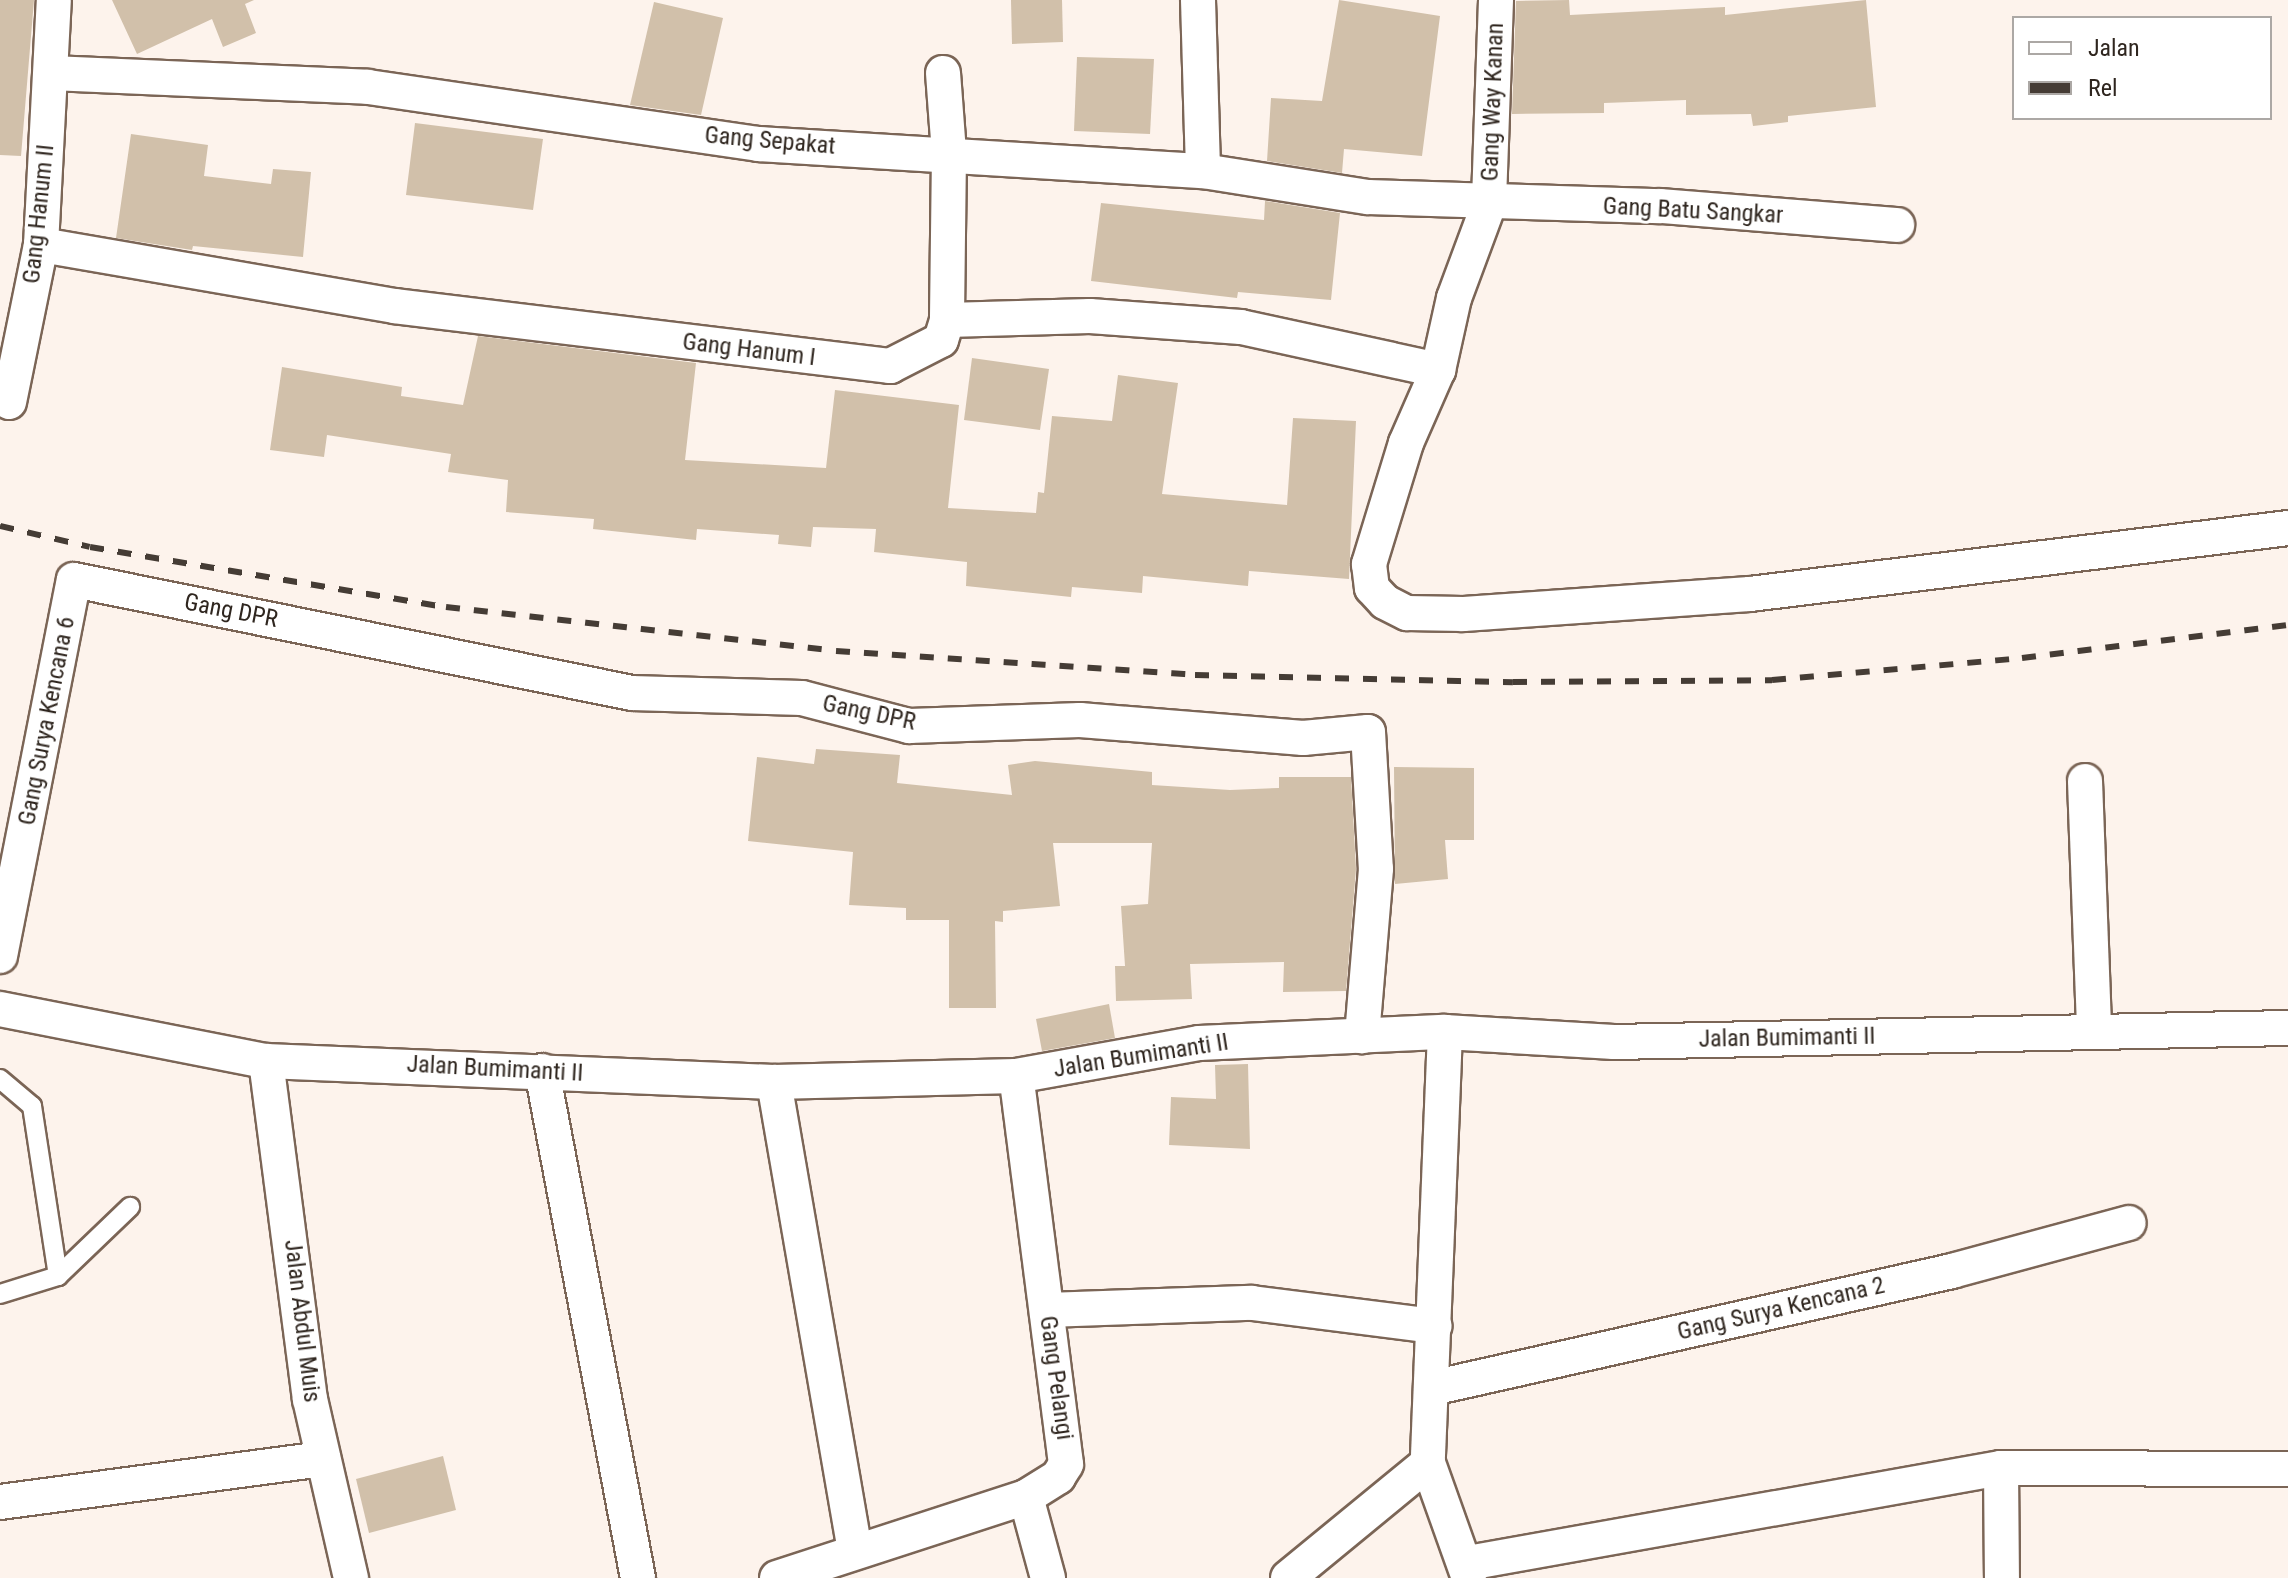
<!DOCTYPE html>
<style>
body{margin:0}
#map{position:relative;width:2288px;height:1578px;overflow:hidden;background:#fdf3ec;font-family:"Roboto Condensed",sans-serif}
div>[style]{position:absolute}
.building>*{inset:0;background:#d1c0aa}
.roads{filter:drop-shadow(2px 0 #7b6556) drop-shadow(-2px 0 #7b6556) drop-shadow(0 2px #7b6556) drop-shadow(0 -2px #7b6556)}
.service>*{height:18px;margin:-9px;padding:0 9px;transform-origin:9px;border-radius:9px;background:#fff}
.minor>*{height:34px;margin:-17px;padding:0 17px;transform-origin:17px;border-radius:17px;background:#fff}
.rail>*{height:6px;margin-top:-3px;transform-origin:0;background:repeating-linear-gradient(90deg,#453c35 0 14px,transparent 0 28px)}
span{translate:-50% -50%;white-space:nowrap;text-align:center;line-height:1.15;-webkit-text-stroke:6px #fff;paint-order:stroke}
.street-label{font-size:24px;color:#2f261f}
.legend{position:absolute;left:2012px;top:16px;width:260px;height:104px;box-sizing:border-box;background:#fff;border:2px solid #aca8a5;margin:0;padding:10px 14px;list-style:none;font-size:24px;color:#2f261f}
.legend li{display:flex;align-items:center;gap:16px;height:40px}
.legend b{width:40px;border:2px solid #aca8a5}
</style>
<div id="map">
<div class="building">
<i style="clip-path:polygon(0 0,34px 0,21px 156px,0 155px)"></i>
<i style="clip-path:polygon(112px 0,254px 0,245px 4px,256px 33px,223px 47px,212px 19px,137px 54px)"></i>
<i style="clip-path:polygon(1011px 0,1062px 0,1063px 42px,1012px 44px)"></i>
<i style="clip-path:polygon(1339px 0,1440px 16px,1422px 156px,1344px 149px,1342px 173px,1267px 161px,1271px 98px,1322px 101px)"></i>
<i style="clip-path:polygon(1569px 0,1570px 15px,1725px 7px,1725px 15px,1866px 0,1876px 107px,1788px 116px,1788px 122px,1753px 126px,1751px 114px,1686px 115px,1686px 100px,1604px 103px,1604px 113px,1512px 114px,1516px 1px)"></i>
<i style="clip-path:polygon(654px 2px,723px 18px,701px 115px,630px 105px)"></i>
<i style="clip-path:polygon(1077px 57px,1154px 59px,1150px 134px,1074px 131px)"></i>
<i style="clip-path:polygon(415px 123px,543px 139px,533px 210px,406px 195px)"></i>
<i style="clip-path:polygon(131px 134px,208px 145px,204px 176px,271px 184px,273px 169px,311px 172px,303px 257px,193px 246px,192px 250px,116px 238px)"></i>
<i style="clip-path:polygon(1265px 201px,1340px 213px,1331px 300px,1238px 292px,1237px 298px,1091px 281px,1101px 203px,1264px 220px)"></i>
<i style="clip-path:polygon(478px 336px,696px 363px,685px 460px,826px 468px,835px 390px,959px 405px,948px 508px,1036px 513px,1038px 492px,1044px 493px,1052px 416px,1112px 421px,1118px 375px,1178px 383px,1162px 494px,1287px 505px,1293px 418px,1356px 421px,1349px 579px,1249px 571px,1248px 586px,1143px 576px,1142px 593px,1072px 587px,1071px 597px,966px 586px,967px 562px,874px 552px,876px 529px,813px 527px,811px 547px,778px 544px,779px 535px,697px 529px,696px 540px,593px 529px,594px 519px,506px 512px,508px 480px,448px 472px,451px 454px,327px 435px,324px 457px,270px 450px,282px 367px,402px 387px,401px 396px,463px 405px)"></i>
<i style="clip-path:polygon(972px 358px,1049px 369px,1040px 430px,964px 420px)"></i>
<i style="clip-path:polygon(816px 749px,900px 755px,897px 783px,1012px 795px,1008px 765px,1035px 761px,1152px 772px,1152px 785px,1230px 790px,1279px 788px,1279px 777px,1351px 777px,1356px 869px,1346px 991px,1283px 992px,1284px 962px,1190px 964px,1192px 999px,1116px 1001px,1115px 966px,1125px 966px,1121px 906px,1148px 904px,1152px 843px,1053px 843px,1060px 906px,1003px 911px,1003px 922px,995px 921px,996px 1008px,949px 1008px,949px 920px,906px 920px,906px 908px,849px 905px,853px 852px,748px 841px,757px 757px,814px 764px)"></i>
<i style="clip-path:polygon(1394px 767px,1474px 768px,1474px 840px,1445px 840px,1448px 879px,1395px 884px)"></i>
<i style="clip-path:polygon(1109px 1004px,1115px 1038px,1042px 1051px,1036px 1019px)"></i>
<i style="clip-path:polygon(1248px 1064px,1250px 1149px,1169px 1145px,1171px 1097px,1216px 1099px,1215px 1065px)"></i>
<i style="clip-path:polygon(443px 1456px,456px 1510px,369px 1533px,356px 1479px)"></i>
</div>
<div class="roads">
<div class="service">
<i style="left:0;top:1079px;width:42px;rotate:40.2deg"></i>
<i style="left:32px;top:1106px;width:172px;rotate:81.3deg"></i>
<i style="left:0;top:1294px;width:61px;rotate:-17.2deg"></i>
<i style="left:58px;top:1276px;width:100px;rotate:-43.8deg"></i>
</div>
<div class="minor">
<i style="left:1198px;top:0;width:171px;rotate:88.3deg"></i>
<i style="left:1496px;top:0;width:204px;rotate:92deg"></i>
<i style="left:1489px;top:204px;width:100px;rotate:110.4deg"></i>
<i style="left:1454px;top:298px;width:74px;rotate:102.5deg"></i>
<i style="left:1438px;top:370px;width:80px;rotate:113.7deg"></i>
<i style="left:1406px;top:443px;width:127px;rotate:107deg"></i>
<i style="left:1369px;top:564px;width:24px;rotate:83deg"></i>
<i style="left:1372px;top:588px;width:19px;rotate:47deg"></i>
<i style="left:1385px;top:602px;width:25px;rotate:27deg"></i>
<i style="left:1407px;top:613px;width:56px;rotate:1deg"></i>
<i style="left:1463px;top:614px;width:288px;rotate:-4deg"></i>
<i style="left:1750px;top:594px;width:542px;rotate:-6.99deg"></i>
<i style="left:51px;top:73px;width:317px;rotate:2.5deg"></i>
<i style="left:368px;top:87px;width:395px;rotate:8.3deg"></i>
<i style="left:759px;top:144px;width:445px;rotate:3.5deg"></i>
<i style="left:1203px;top:171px;width:167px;rotate:9deg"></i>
<i style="left:1368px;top:197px;width:293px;rotate:1.8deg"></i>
<i style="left:1661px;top:206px;width:237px;rotate:4.6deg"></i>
<i style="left:943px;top:73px;width:80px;rotate:85.7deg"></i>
<i style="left:949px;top:153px;width:167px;rotate:90.7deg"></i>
<i style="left:41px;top:245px;width:358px;rotate:9.8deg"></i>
<i style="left:394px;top:306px;width:500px;rotate:6.9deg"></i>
<i style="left:890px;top:366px;width:57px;rotate:-27deg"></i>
<i style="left:941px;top:340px;width:21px;rotate:-73deg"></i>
<i style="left:947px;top:320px;width:143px;rotate:-1.6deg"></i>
<i style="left:1090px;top:316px;width:151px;rotate:4.2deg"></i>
<i style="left:1241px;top:327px;width:202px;rotate:12.3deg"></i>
<i style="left:9px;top:402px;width:160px;rotate:-78.5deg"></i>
<i style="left:41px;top:245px;width:245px;rotate:-87deg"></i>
<i style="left:2085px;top:781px;width:250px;rotate:87.9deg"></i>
<i style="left:0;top:956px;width:383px;rotate:-78.9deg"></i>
<i style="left:74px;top:580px;width:569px;rotate:11.45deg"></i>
<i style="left:632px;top:693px;width:170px;rotate:1.7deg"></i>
<i style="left:802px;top:698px;width:111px;rotate:14.7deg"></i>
<i style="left:909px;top:726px;width:171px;rotate:-2deg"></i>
<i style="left:1080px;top:720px;width:224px;rotate:4.6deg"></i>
<i style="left:1303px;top:738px;width:65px;rotate:-5.3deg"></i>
<i style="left:1368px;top:732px;width:137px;rotate:86.7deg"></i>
<i style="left:1376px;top:869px;width:168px;rotate:94.8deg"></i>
<i style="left:0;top:1009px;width:271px;rotate:11.1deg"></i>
<i style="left:266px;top:1061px;width:508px;rotate:2.37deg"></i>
<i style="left:774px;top:1082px;width:242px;rotate:-1.4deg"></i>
<i style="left:1016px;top:1076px;width:186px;rotate:-10.2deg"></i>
<i style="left:1199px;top:1043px;width:246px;rotate:-2.6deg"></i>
<i style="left:1445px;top:1032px;width:169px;rotate:3.4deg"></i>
<i style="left:1614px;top:1042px;width:674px;rotate:-1.19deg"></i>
<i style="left:1445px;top:1032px;width:431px;rotate:92.3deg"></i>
<i style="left:1428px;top:1463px;width:122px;rotate:70.4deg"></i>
<i style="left:266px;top:1061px;width:341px;rotate:82.6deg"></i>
<i style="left:310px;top:1399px;width:184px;rotate:77.1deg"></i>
<i style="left:542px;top:1071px;width:516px;rotate:79.28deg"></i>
<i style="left:774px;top:1082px;width:474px;rotate:80.2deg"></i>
<i style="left:1047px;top:1310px;width:205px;rotate:-2deg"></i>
<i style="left:1252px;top:1303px;width:184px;rotate:7.2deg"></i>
<i style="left:1432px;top:1388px;width:533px;rotate:-12.68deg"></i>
<i style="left:1952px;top:1271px;width:183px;rotate:-15.2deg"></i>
<i style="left:2001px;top:1468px;width:110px;rotate:89.5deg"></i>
<i style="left:1026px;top:1497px;width:84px;rotate:74.8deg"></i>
<i style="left:0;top:1502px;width:326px;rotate:-7.6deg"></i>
<i style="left:1468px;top:1563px;width:541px;rotate:-10.11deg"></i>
<i style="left:2001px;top:1468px;width:287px;rotate:0.2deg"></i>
<i style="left:777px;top:1578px;width:262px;rotate:-18deg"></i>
<i style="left:1026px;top:1497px;width:38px;rotate:-32deg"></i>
<i style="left:1058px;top:1477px;width:15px;rotate:-58deg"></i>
<i style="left:1066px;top:1464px;width:391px;rotate:-97.3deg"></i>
<i style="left:1288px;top:1578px;width:181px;rotate:-39.4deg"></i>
</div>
</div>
<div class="rail">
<i style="left:0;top:526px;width:92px;rotate:13.1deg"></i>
<i style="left:90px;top:547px;width:361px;rotate:9.6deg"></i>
<i style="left:446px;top:607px;width:392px;rotate:6.4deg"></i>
<i style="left:836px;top:651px;width:360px;rotate:3.8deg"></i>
<i style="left:1195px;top:675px;width:318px;rotate:1.3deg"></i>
<i style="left:1513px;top:682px;width:259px;rotate:-0.4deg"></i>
<i style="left:1772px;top:680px;width:251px;rotate:-5deg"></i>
<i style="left:2022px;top:658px;width:268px;rotate:-7.1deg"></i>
</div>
<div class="street-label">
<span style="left:1493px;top:102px;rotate:-88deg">Gang Way Kanan</span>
<span style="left:770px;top:141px;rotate:5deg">Gang Sepakat</span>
<span style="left:1693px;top:211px;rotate:3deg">Gang Batu Sangkar</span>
<span style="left:39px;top:214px;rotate:-84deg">Gang Hanum II</span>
<span style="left:749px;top:350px;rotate:7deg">Gang Hanum I</span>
<span style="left:231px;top:611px;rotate:11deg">Gang DPR</span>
<span style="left:869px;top:713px;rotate:12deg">Gang DPR</span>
<span style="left:47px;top:721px;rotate:-79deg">Gang Surya Kencana 6</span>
<span style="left:1787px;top:1038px;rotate:-1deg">Jalan Bumimanti II</span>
<span style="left:1141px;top:1056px;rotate:-9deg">Jalan Bumimanti II</span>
<span style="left:495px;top:1069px;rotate:3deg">Jalan Bumimanti II</span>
<span style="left:1781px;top:1309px;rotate:-13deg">Gang Surya Kencana 2</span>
<span style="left:302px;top:1321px;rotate:83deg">Jalan Abdul Muis</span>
<span style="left:1056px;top:1378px;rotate:82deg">Gang Pelangi</span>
</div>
<ul class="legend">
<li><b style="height:10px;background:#fff"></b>Jalan</li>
<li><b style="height:10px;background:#453c35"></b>Rel</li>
</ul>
</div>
